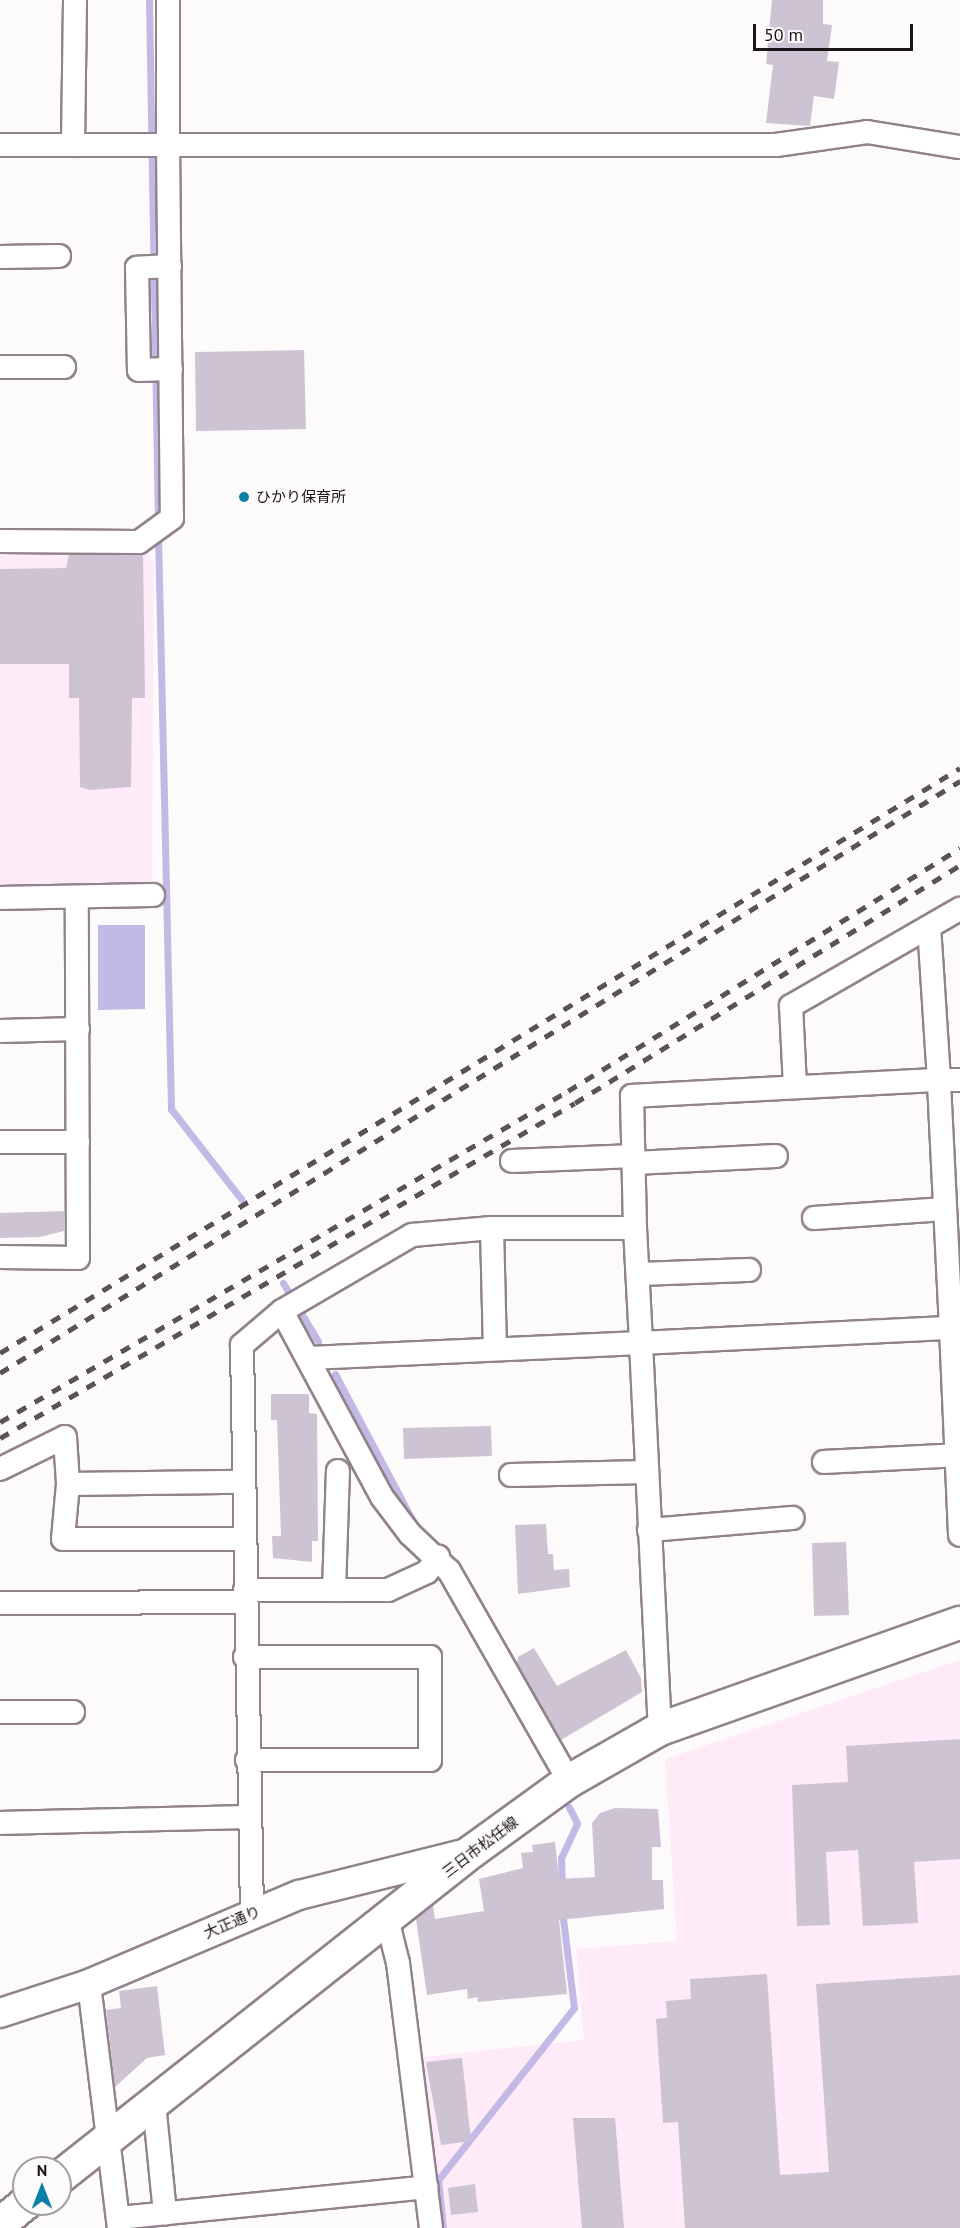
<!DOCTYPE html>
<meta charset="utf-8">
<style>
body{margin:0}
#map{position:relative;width:960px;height:2228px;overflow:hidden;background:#fdfafc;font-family:"PT Sans","Noto Sans JP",sans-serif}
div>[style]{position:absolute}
.built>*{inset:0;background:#ffebf8}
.water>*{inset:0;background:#c2b9e5}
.stream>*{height:7px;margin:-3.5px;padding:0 3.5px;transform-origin:3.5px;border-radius:3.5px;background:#c2b9e5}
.building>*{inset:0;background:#cec3d2}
.roads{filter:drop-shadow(2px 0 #91828c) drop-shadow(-2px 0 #91828c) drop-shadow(0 2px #91828c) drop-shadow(0 -2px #91828c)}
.minor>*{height:22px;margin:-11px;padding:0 11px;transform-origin:11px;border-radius:11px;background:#fff}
.tertiary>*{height:28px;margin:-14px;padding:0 14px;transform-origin:14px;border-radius:14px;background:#fff}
.secondary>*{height:32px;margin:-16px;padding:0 16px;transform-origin:16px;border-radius:16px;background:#fff}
.rail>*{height:4.5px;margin-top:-2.25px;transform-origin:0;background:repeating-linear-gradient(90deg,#595357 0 10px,transparent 0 20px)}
.dots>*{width:16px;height:16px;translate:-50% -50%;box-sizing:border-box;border:3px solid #fdfafc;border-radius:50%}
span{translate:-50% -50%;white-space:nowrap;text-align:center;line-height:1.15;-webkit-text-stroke:5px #fdfafc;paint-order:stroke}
.poi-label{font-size:15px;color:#1b1519}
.left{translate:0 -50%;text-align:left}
.street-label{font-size:15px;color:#1b1519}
.north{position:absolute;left:12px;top:2156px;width:60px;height:60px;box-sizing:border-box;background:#fdfafc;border:2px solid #a39ea1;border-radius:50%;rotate:0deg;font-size:16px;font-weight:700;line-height:24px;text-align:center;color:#1b1519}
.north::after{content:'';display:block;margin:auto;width:21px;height:27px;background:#0a80a7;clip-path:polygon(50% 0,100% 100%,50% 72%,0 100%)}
.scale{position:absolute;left:753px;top:24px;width:160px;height:27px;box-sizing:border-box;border:3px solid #1b1519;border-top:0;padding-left:8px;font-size:18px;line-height:21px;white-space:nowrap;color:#1b1519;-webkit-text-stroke:4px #fdfafc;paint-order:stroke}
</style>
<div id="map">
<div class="built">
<i style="clip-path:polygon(0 549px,144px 549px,154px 563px,152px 889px,0 890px)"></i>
<i style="clip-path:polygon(960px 1660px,960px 2228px,444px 2228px,423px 2057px,584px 2040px,576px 1949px,677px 1941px,665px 1759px)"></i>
</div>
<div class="water">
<i style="clip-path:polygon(98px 925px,145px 925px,145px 1009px,98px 1010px)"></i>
</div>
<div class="stream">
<i style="left:149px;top:0;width:521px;rotate:89.01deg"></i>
<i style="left:158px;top:535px;width:574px;rotate:88.7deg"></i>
<i style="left:171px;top:1109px;width:114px;rotate:52.1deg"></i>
<i style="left:283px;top:1283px;width:68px;rotate:58.9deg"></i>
<i style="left:335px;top:1374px;width:169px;rotate:62.1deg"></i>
<i style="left:562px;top:1887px;width:29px;rotate:-92deg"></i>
<i style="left:561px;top:1858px;width:38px;rotate:-65deg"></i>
<i style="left:577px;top:1823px;width:18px;rotate:-117deg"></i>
<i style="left:443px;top:2228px;width:48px;rotate:-95.9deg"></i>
<i style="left:438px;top:2180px;width:219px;rotate:-51.7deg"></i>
<i style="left:574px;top:2008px;width:99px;rotate:-97deg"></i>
</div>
<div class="building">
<i style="clip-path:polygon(772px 0,823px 0,823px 24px,832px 25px,827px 61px,839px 62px,834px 99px,814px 96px,810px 126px,766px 123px,773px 65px,766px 64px)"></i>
<i style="clip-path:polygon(304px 350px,306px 429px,196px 431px,195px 352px)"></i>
<i style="clip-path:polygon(143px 554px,145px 698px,132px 698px,131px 787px,89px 790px,80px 787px,79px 698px,69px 698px,69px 664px,0 664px,0 569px,66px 568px,69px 555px)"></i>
<i style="clip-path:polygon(64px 1211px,64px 1231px,40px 1237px,0 1238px,0 1213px)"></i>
<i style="clip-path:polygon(271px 1394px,309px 1394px,309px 1413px,317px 1414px,318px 1541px,312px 1541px,312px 1562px,273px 1558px,272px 1536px,281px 1536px,277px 1420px,271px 1420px)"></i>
<i style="clip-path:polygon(491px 1426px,492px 1456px,404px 1459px,403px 1428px)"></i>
<i style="clip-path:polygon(546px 1524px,548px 1554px,553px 1554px,554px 1570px,569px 1569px,570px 1587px,518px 1594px,515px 1525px)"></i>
<i style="clip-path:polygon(846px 1542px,849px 1615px,814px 1616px,812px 1543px)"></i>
<i style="clip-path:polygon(534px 1648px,557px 1686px,626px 1650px,641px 1678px,642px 1692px,561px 1740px,517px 1663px,518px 1657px)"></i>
<i style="clip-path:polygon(960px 1739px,960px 1859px,914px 1862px,918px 1923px,863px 1926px,858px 1850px,826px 1852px,830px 1925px,797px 1926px,792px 1785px,848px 1782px,846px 1746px)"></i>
<i style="clip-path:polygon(615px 1808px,658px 1809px,661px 1847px,652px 1847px,652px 1880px,663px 1880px,664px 1909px,559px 1920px,567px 1994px,478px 2002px,477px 1997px,468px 1999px,467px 1989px,427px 1995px,416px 1919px,433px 1905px,435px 1919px,484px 1911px,479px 1879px,523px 1868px,521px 1853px,533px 1852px,532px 1845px,555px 1842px,559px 1879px,595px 1877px,592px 1823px,600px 1813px)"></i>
<i style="clip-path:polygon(767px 1974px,780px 2175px,829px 2172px,816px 1984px,960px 1975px,960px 2228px,685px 2228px,678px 2122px,663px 2123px,656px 2019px,667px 2018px,666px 2001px,691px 1999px,690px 1979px)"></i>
<i style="clip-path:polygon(157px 1986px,165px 2055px,147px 2058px,115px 2087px,106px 2010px,121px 2008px,119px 1991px)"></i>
<i style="clip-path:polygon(462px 2058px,471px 2141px,441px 2145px,426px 2062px)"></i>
<i style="clip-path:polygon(573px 2118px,615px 2118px,624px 2228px,582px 2228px)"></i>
<i style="clip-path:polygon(475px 2184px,478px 2212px,451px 2215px,448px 2188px)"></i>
</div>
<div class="roads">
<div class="minor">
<i style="left:168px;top:0;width:145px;rotate:90deg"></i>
<i style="left:168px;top:145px;width:608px"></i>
<i style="left:776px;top:145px;width:92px;rotate:-8.1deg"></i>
<i style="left:867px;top:132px;width:94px;rotate:9.2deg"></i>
<i style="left:0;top:145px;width:168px"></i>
<i style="left:168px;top:145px;width:373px;rotate:89.4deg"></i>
<i style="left:172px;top:518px;width:41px;rotate:144deg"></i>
<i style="left:139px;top:542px;width:139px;rotate:-179.6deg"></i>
<i style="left:73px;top:145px;width:145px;rotate:-89.2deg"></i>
<i style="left:0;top:257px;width:59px;rotate:-1deg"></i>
<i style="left:170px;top:266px;width:33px;rotate:177deg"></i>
<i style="left:137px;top:268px;width:102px;rotate:88.9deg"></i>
<i style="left:139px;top:370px;width:32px;rotate:-2deg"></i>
<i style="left:0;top:367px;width:64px"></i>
<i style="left:0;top:898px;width:153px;rotate:-1.1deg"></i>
<i style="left:0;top:1031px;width:78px;rotate:-1.5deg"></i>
<i style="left:795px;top:1087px;width:81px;rotate:-92.8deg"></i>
<i style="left:791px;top:1006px;width:195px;rotate:-29.9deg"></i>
<i style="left:0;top:1142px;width:78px"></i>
<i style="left:512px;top:1161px;width:122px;rotate:-2.3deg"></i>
<i style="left:634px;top:1163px;width:142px;rotate:-2.8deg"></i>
<i style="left:814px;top:1218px;width:131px;rotate:-3.9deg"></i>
<i style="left:492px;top:1228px;width:121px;rotate:88.6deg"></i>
<i style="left:635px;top:1228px;width:132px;rotate:-91.3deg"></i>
<i style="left:632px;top:1096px;width:307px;rotate:-3deg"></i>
<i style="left:939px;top:1080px;width:153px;rotate:-93.7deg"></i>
<i style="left:0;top:1257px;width:78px;rotate:0.7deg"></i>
<i style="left:78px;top:1258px;width:361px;rotate:-90.2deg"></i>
<i style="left:638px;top:1274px;width:111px;rotate:-2.1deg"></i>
<i style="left:951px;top:1328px;width:207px;rotate:87.5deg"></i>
<i style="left:309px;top:1358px;width:332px;rotate:-2.6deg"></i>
<i style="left:641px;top:1343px;width:386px;rotate:87.2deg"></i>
<i style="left:824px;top:1462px;width:136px;rotate:-2.9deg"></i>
<i style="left:0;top:1469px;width:72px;rotate:-26.2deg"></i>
<i style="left:65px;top:1437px;width:47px;rotate:86.3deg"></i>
<i style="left:68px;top:1484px;width:55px;rotate:95.2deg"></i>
<i style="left:63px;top:1539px;width:181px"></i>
<i style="left:511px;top:1475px;width:136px;rotate:-1.3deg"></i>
<i style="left:68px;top:1484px;width:175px;rotate:-0.7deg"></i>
<i style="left:649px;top:1530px;width:144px;rotate:-4.8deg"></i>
<i style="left:245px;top:1590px;width:143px"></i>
<i style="left:388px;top:1590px;width:43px;rotate:-24.8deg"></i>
<i style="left:427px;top:1572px;width:19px;rotate:-54deg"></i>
<i style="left:334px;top:1590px;width:119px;rotate:-88.1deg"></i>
<i style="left:0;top:1603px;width:245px;rotate:-0.2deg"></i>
<i style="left:245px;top:1657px;width:185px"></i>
<i style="left:430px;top:1657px;width:103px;rotate:90deg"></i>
<i style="left:430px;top:1760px;width:183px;rotate:180deg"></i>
<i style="left:0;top:1712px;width:73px"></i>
<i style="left:569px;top:1781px;width:242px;rotate:-119.7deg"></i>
<i style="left:449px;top:1571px;width:54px;rotate:-136.5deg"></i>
<i style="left:410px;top:1534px;width:46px;rotate:-127.1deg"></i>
<i style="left:382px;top:1497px;width:211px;rotate:-118.3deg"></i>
<i style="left:282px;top:1311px;width:151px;rotate:-30.3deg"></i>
<i style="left:412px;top:1235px;width:80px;rotate:-5deg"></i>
<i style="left:492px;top:1228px;width:143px"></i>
<i style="left:635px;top:1228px;width:115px;rotate:87deg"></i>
<i style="left:641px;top:1343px;width:310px;rotate:-2.8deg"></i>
<i style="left:951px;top:1328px;width:248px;rotate:-92.8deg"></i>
<i style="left:939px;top:1080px;width:21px"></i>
<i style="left:0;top:1823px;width:247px;rotate:-1.4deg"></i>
<i style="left:252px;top:1913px;width:568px;rotate:-91.01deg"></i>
<i style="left:242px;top:1345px;width:52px;rotate:-40.4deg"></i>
<i style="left:387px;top:1919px;width:45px;rotate:76deg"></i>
<i style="left:398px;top:1963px;width:267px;rotate:82.9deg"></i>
<i style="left:89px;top:1984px;width:246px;rotate:83deg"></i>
<i style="left:154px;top:2103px;width:111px;rotate:84.3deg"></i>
<i style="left:118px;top:2218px;width:310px;rotate:-5.7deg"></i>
</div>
<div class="tertiary">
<i style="left:0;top:2013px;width:94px;rotate:-18deg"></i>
<i style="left:89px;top:1984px;width:228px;rotate:-23deg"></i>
<i style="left:299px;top:1895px;width:177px;rotate:-14deg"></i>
</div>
<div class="secondary">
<i style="left:60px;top:2177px;width:524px;rotate:-38.34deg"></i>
<i style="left:471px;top:1852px;width:121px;rotate:-35.9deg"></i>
<i style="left:569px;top:1781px;width:105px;rotate:-29.7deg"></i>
<i style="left:660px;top:1729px;width:318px;rotate:-19.5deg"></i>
<i style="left:0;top:2224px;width:32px;rotate:-39deg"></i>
</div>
</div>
<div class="rail">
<i style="left:0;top:1353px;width:1124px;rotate:-31.36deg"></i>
<i style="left:0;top:1373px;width:1128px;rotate:-31.66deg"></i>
<i style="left:0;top:1422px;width:657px;rotate:-30.23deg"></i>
<i style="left:568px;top:1091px;width:461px;rotate:-31.8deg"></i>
<i style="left:0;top:1438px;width:665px;rotate:-30.23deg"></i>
<i style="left:575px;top:1103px;width:453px;rotate:-31.7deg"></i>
</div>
<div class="dots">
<i style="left:244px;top:497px;background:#0a80a7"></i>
</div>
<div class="poi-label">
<span class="left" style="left:256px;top:497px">ひかり保育所</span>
</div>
<div class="street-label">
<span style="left:480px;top:1847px;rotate:-37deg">三日市松任線</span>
<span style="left:232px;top:1922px;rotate:-23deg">大正通り</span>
</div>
<div class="north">N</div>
<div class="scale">50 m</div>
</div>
